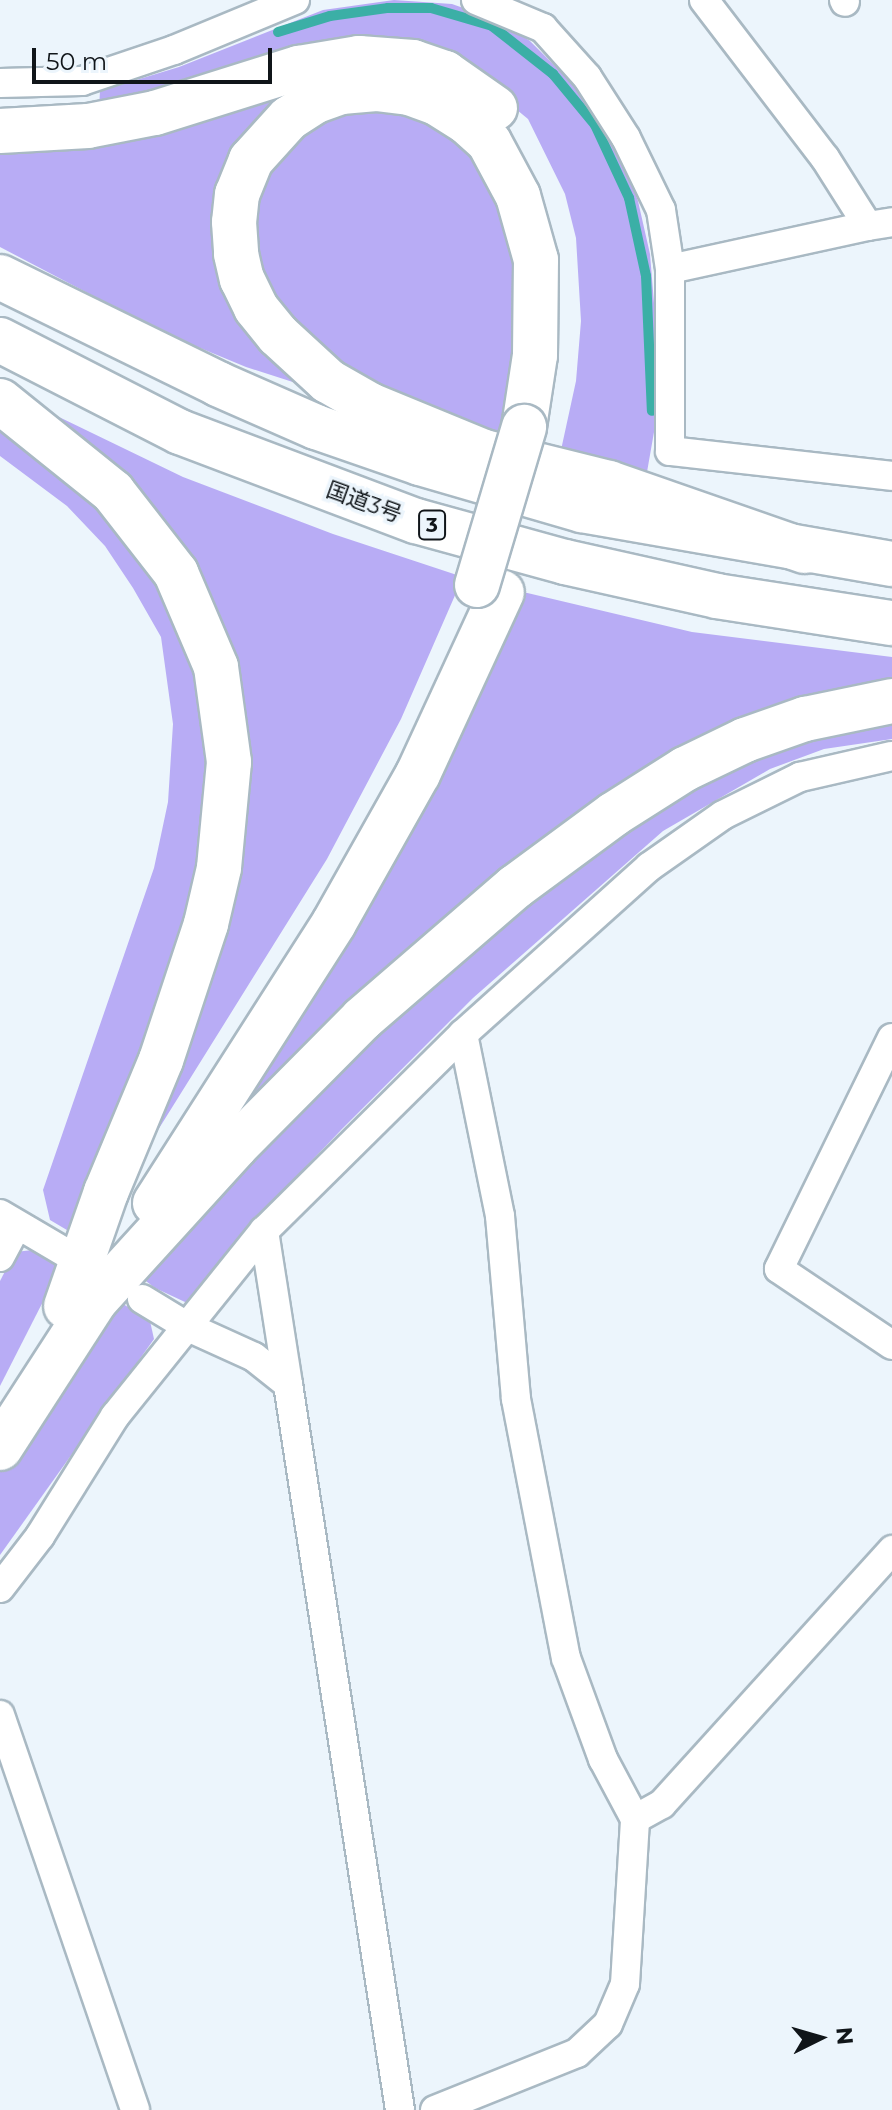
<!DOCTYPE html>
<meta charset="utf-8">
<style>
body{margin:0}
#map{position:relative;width:892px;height:2110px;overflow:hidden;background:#ecf5fc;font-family:Montserrat,"Noto Sans JP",sans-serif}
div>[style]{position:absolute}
.forest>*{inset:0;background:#b8acf5}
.stream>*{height:10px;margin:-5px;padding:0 5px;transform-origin:5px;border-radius:5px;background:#3bafa6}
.roads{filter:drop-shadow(2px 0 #a9b9c3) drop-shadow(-2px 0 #a9b9c3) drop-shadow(0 2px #a9b9c3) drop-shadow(0 -2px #a9b9c3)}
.minor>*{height:28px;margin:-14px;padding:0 14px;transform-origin:14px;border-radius:14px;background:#fff}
.trunk>*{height:44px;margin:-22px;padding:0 22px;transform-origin:22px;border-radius:22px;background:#fff}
.motorway>*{height:44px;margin:-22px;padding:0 22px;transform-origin:22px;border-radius:22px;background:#fff}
.bridges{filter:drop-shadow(2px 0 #a9b9c3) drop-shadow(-2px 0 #a9b9c3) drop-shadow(0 2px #a9b9c3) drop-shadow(0 -2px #a9b9c3)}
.motorway-bridge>*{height:44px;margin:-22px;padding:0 22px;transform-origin:22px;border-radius:22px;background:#fff}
span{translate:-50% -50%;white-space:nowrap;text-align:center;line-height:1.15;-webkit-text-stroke:7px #ecf5fc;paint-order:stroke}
.shield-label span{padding:2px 6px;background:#ecf5fc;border:2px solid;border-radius:6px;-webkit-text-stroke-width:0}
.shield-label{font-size:20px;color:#101519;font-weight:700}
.street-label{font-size:22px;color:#101519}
.north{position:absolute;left:780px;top:1998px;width:80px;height:80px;-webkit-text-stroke:6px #ecf5fc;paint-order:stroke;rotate:85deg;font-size:22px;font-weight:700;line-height:32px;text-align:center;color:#101519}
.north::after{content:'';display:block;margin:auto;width:28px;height:36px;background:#101519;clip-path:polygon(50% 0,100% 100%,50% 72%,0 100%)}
.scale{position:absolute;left:32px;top:48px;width:240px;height:36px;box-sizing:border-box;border:4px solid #101519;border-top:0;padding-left:10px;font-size:24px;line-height:28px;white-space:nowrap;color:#101519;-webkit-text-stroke:6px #ecf5fc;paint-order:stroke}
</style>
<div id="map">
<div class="forest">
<i style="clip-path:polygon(394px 0,452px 4px,500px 21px,530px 41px,570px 81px,620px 155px,638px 201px,650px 254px,657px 340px,657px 415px,647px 472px,561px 450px,576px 381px,581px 321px,576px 238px,565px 194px,528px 119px,467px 69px,99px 108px,100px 91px,179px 67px,323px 10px)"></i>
<i style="clip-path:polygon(283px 85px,288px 100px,226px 180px,299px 384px,246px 367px,164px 333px,0 247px,0 140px)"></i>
<i style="clip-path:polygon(365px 105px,418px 114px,468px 149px,489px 173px,523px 288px,504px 436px,382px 393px,322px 355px,262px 282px,252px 221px,268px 168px,300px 131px)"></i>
<i style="clip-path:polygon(28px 402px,183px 477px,333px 534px,463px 577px,401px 719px,327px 859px,153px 1138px,149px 1136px,202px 978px,230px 665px)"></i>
<i style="clip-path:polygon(0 420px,97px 496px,165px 579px,217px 729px,210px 869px,72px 1233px,50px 1220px,43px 1190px,154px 868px,168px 802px,173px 724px,161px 637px,133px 588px,105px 546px,67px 506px,0 456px)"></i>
<i style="clip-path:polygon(519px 591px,692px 632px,892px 657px,892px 689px,731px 733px,213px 1153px)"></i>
<i style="clip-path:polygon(892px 717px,892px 739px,824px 749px,770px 769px,663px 831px,473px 998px,342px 1129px,257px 1218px,194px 1301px,185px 1302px,155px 1288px,142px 1278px,267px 1134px,502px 917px,679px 791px,772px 745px)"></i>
<i style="clip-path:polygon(33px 1250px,59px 1265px,55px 1278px,0 1386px,0 1281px,15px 1252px)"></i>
<i style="clip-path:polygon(120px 1302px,150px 1321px,154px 1339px,0 1555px,0 1470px)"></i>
</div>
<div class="stream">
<i style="left:278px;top:32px;width:54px;rotate:-17.1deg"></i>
<i style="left:330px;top:16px;width:59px;rotate:-7.9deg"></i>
<i style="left:388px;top:8px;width:43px"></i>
<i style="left:431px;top:8px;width:64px;rotate:16.4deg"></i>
<i style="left:492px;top:26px;width:78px;rotate:38.2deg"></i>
<i style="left:553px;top:74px;width:66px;rotate:50.5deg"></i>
<i style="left:595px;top:125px;width:81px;rotate:65deg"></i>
<i style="left:629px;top:198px;width:80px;rotate:77.7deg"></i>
<i style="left:646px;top:276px;width:135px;rotate:87.5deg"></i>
</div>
<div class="roads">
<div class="minor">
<i style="left:476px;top:0;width:73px;rotate:22.7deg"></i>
<i style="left:543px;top:28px;width:66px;rotate:48.1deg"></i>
<i style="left:587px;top:77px;width:72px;rotate:57.4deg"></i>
<i style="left:626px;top:138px;width:80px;rotate:64.1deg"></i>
<i style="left:661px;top:210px;width:60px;rotate:81.3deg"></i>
<i style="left:670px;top:269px;width:182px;rotate:90deg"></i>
<i style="left:670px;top:451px;width:223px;rotate:6.4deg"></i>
<i style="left:704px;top:0;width:199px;rotate:52.6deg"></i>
<i style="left:825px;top:158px;width:80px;rotate:57.7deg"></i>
<i style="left:868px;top:226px;width:24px;rotate:-9deg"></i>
<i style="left:844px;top:0;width:2px;rotate:63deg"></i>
<i style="left:0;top:83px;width:82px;rotate:-1.4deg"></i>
<i style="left:82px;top:81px;width:97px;rotate:-18.6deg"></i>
<i style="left:174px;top:50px;width:131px;rotate:-22.5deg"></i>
<i style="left:670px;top:269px;width:203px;rotate:-12.3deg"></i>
<i style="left:463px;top:1034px;width:186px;rotate:78.5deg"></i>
<i style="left:500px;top:1216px;width:184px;rotate:85deg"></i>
<i style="left:516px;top:1399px;width:264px;rotate:79.1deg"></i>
<i style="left:566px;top:1658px;width:108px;rotate:69.9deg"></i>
<i style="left:603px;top:1759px;width:68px;rotate:61.9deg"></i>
<i style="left:892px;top:1038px;width:257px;rotate:116.1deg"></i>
<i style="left:779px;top:1269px;width:136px;rotate:33.9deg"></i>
<i style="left:0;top:1214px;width:79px;rotate:30.5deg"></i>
<i style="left:264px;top:1231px;width:155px;rotate:81.1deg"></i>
<i style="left:0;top:1257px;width:36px;rotate:-62deg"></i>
<i style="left:142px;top:1299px;width:54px;rotate:31.3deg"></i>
<i style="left:188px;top:1327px;width:72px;rotate:24.4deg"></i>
<i style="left:254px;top:1357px;width:43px;rotate:38.5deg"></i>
<i style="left:288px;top:1384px;width:735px;rotate:81.23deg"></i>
<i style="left:0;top:1588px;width:66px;rotate:-52.4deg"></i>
<i style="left:40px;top:1536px;width:142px;rotate:-58deg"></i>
<i style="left:115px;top:1416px;width:238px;rotate:-51.2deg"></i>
<i style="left:264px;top:1231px;width:280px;rotate:-44.7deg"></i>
<i style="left:463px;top:1034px;width:250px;rotate:-41.9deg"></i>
<i style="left:649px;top:867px;width:90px;rotate:-35.1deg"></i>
<i style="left:723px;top:815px;width:86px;rotate:-26.3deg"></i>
<i style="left:800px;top:777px;width:94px;rotate:-12.9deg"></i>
<i style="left:0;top:1715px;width:417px;rotate:71.1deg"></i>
<i style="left:435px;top:2110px;width:153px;rotate:-21.9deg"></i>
<i style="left:577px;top:2053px;width:42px;rotate:-43.1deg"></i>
<i style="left:608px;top:2024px;width:43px;rotate:-67deg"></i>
<i style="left:625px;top:1984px;width:165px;rotate:-86.5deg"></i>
<i style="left:635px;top:1819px;width:31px;rotate:-29deg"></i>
<i style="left:662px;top:1804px;width:343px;rotate:-47.8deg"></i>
</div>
<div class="trunk">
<i style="left:0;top:277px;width:243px;rotate:26.1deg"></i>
<i style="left:218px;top:384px;width:107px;rotate:23.7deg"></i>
<i style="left:316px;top:427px;width:110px;rotate:19.1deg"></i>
<i style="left:420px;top:463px;width:169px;rotate:16.2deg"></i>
<i style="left:582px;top:510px;width:315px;rotate:9.9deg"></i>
<i style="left:0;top:340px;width:202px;rotate:27.1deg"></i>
<i style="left:180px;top:432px;width:252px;rotate:20.7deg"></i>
<i style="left:416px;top:521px;width:155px;rotate:15.4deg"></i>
<i style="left:565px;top:562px;width:156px;rotate:12.6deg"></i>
<i style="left:717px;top:596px;width:177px;rotate:8.8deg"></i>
</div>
<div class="motorway">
<i style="left:0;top:131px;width:88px;rotate:-3.3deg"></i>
<i style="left:88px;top:126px;width:68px;rotate:-11deg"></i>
<i style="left:155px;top:113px;width:151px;rotate:-17.4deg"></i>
<i style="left:299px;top:68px;width:61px;rotate:-9.5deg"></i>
<i style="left:359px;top:58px;width:54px;rotate:4.2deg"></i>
<i style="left:413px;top:62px;width:34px;rotate:19deg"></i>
<i style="left:445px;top:73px;width:61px;rotate:35deg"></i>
<i style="left:0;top:401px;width:145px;rotate:38.8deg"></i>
<i style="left:113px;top:492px;width:103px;rotate:52.1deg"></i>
<i style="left:176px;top:573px;width:102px;rotate:66.9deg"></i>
<i style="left:216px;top:667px;width:96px;rotate:82.2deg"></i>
<i style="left:229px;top:762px;width:106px;rotate:95.4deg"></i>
<i style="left:219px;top:868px;width:57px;rotate:103.1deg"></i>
<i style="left:206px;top:924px;width:143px;rotate:108.3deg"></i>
<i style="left:161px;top:1060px;width:143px;rotate:112.6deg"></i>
<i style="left:106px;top:1192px;width:121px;rotate:109.3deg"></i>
<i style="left:524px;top:427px;width:73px;rotate:-81.3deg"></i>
<i style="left:535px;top:355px;width:95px;rotate:-89.4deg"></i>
<i style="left:536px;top:260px;width:66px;rotate:-105.7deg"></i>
<i style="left:518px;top:196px;width:61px;rotate:-118.2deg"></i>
<i style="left:489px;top:142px;width:30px;rotate:-138deg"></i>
<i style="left:467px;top:122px;width:36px;rotate:-148deg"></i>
<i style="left:437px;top:103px;width:30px;rotate:-160deg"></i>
<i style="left:409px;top:93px;width:33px;rotate:-173deg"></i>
<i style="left:376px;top:89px;width:35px;rotate:175deg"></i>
<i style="left:341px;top:92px;width:29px;rotate:160deg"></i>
<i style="left:314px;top:102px;width:30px;rotate:147deg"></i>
<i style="left:289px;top:118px;width:57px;rotate:132.1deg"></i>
<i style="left:251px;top:160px;width:37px;rotate:112deg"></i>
<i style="left:237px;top:194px;width:28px;rotate:96deg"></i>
<i style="left:234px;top:222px;width:32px;rotate:86deg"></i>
<i style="left:236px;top:254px;width:26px;rotate:77deg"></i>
<i style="left:242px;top:279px;width:32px;rotate:64deg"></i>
<i style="left:256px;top:308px;width:35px;rotate:51deg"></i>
<i style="left:278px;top:335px;width:68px;rotate:42.6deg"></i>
<i style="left:328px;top:381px;width:48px;rotate:29.7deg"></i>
<i style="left:370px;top:405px;width:123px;rotate:22.4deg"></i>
<i style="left:484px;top:452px;width:129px;rotate:13.9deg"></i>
<i style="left:609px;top:483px;width:207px;rotate:19.2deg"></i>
<i style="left:155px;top:1203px;width:332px;rotate:-57.4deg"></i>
<i style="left:334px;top:923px;width:171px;rotate:-60.6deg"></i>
<i style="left:418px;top:774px;width:200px;rotate:-65.2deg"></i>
<i style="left:96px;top:1300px;width:208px;rotate:-47.7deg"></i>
<i style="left:236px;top:1146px;width:179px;rotate:-45.2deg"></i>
<i style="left:362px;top:1019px;width:202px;rotate:-40.8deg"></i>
<i style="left:515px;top:887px;width:123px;rotate:-36.4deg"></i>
<i style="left:614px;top:814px;width:84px;rotate:-32.4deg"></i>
<i style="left:685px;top:769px;width:67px;rotate:-25.8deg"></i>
<i style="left:745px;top:740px;width:64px;rotate:-19.3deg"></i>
<i style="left:805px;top:719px;width:89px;rotate:-11.7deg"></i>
<i style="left:0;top:1448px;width:193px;rotate:-57.1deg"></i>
</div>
</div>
<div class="bridges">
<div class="motorway-bridge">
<i style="left:477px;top:585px;width:165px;rotate:-73.4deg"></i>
</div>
</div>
<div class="shield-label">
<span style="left:432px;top:525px">3</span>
</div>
<div class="street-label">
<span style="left:364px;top:502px;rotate:20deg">国道3号</span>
</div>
<div class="north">N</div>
<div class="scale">50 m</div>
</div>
